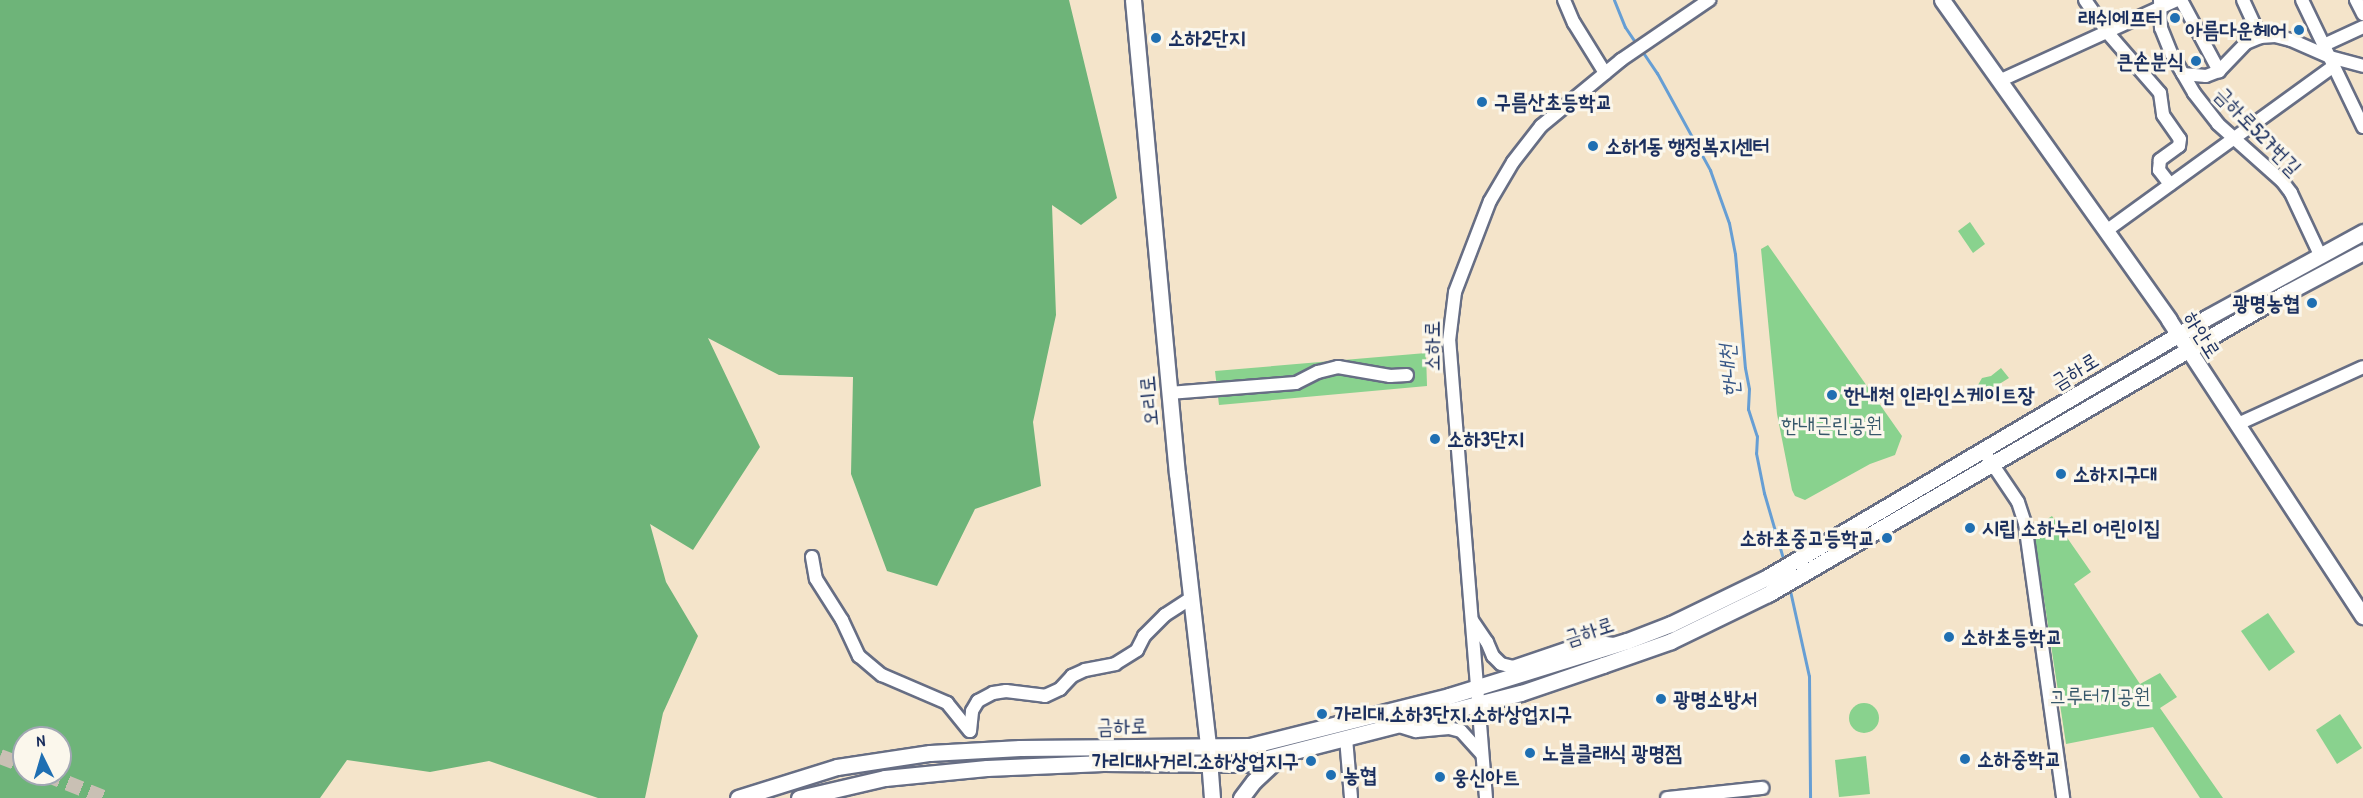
<!DOCTYPE html>
<meta charset="utf-8">
<style>
body{margin:0}
#map{position:relative;width:2363px;height:798px;overflow:hidden;background:#f4e4ca;font-family:"Patrick Hand","Poor Story",sans-serif}
div>[style]{position:absolute}
.green>*{inset:0;background:#89d28e}
.round{border-radius:50%}
.forest>*{inset:0;background:#6eb479}
.stream>*{height:3px;margin:-1.5px;padding:0 1.5px;transform-origin:1.5px;border-radius:1.5px;background:#669ed4}
.major-tunnel>*{height:15px;margin-top:-7.5px;transform-origin:0;background:repeating-linear-gradient(90deg,#c9c0b4 0 15px,transparent 0 23px)}
.roads{filter:drop-shadow(2px 0 #676e84) drop-shadow(-2px 0 #676e84) drop-shadow(0 2px #676e84) drop-shadow(0 -2px #676e84)}
.minor>*{height:12px;margin:-6px;padding:0 6px;transform-origin:6px;border-radius:6px;background:#fff}
.major>*{height:15px;margin:-7.5px;padding:0 7.5px;transform-origin:7.5px;border-radius:7.5px;background:#fff}
.dots>*{width:16px;height:16px;translate:-50% -50%;box-sizing:border-box;border:3px solid #fbf7ec;border-radius:50%}
span{translate:-50% -50%;white-space:nowrap;text-align:center;line-height:1.15;-webkit-text-stroke:6px #fbf7ec;paint-order:stroke}
.poi-label{font-size:21px;color:#1b2f5e;font-weight:700}
.right{translate:-100% -50%;text-align:right}
.left{translate:0 -50%;text-align:left}
.street-label{font-size:21px;color:#1b2f5e}
.park-label{font-size:21px;color:#36586a}
.water-label{font-size:22px;color:#355687;font-style:italic}
.north{position:absolute;left:12px;top:726px;width:60px;height:60px;box-sizing:border-box;background:#fbf7ec;border:2px solid #a1a7b3;border-radius:50%;rotate:355deg;font-size:16px;font-weight:700;line-height:24px;text-align:center;color:#1b2f5e}
.north::after{content:'';display:block;margin:auto;width:21px;height:27px;background:#1f6fb2;clip-path:polygon(50% 0,100% 100%,50% 72%,0 100%)}
</style>
<div id="map">
<div class="green">
<i style="clip-path:polygon(1970px 222px,1985px 244px,1973px 253px,1958px 231px)"></i>
<i style="clip-path:polygon(1768px 245px,1902px 436px,1895px 455px,1870px 464px,1805px 500px,1795px 496px,1792px 490px,1777px 414px,1761px 249px)"></i>
<i style="clip-path:polygon(1426px 353px,1427px 386px,1219px 405px,1215px 371px)"></i>
<i style="clip-path:polygon(2001px 368px,2009px 378px,1967px 404px,1982px 378px,1991px 376px)"></i>
<i style="clip-path:polygon(2052px 516px,2091px 572px,2074px 584px,2140px 684px,2160px 673px,2177px 697px,2160px 708px,2223px 798px,2200px 798px,2153px 727px,2066px 744px,2034px 533px,2038px 525px)"></i>
<i style="clip-path:polygon(2268px 613px,2295px 652px,2269px 671px,2241px 631px)"></i>
<i class="round" style="left:1849px;top:703px;width:30px;height:30px"></i>
<i style="clip-path:polygon(2340px 714px,2362px 748px,2337px 764px,2316px 730px)"></i>
<i style="clip-path:polygon(1866px 756px,1870px 794px,1839px 797px,1835px 760px)"></i>
</div>
<div class="forest">
<i style="clip-path:polygon(evenodd,0 0,1069px 0,1117px 198px,1081px 225px,1052px 205px,1056px 315px,1033px 422px,1041px 486px,975px 509px,937px 586px,887px 571px,851px 474px,853px 377px,779px 375px,708px 338px,760px 447px,693px 550px,650px 524px,666px 582px,698px 636px,663px 713px,645px 798px,598px 798px,489px 761px,430px 772px,347px 760px,320px 798px,0 798px,0 0,24px 738px,60px 738px,60px 774px,24px 774px,24px 738px)"></i>
</div>
<div class="stream">
<i style="left:1614px;top:0;width:29px;rotate:68deg"></i>
<i style="left:1625px;top:27px;width:23px;rotate:56deg"></i>
<i style="left:1642px;top:51px;width:27px;rotate:56deg"></i>
<i style="left:1657px;top:73px;width:111px;rotate:61.3deg"></i>
<i style="left:1710px;top:170px;width:56px;rotate:70.3deg"></i>
<i style="left:1729px;top:223px;width:32px;rotate:79deg"></i>
<i style="left:1735px;top:254px;width:114px;rotate:85deg"></i>
<i style="left:1745px;top:368px;width:21px;rotate:79deg"></i>
<i style="left:1749px;top:389px;width:20px;rotate:93deg"></i>
<i style="left:1748px;top:409px;width:28px;rotate:72deg"></i>
<i style="left:1757px;top:436px;width:17px;rotate:93deg"></i>
<i style="left:1756px;top:453px;width:41px;rotate:78.7deg"></i>
<i style="left:1764px;top:493px;width:72px;rotate:73.8deg"></i>
<i style="left:1789px;top:586px;width:92px;rotate:77.5deg"></i>
<i style="left:1809px;top:676px;width:122px;rotate:89.5deg"></i>
</div>
<div class="major-tunnel">
<i style="left:0;top:756px;width:26px;rotate:21deg"></i>
<i style="left:46px;top:774px;width:65px;rotate:21.8deg"></i>
</div>
<div class="roads">
<div class="minor">
<i style="left:1564px;top:0;width:25px;rotate:67deg"></i>
<i style="left:1574px;top:23px;width:59px;rotate:58.2deg"></i>
<i style="left:2085px;top:0;width:39px;rotate:55deg"></i>
<i style="left:2107px;top:32px;width:81px;rotate:49deg"></i>
<i style="left:2160px;top:93px;width:22px;rotate:82deg"></i>
<i style="left:2163px;top:115px;width:29px;rotate:55deg"></i>
<i style="left:2180px;top:139px;width:7px;rotate:98deg"></i>
<i style="left:2179px;top:146px;width:24px;rotate:144deg"></i>
<i style="left:2160px;top:160px;width:10px;rotate:96deg"></i>
<i style="left:2159px;top:170px;width:18px;rotate:52deg"></i>
<i style="left:2160px;top:0;width:28px;rotate:88deg"></i>
<i style="left:2161px;top:28px;width:29px;rotate:68deg"></i>
<i style="left:2172px;top:55px;width:44px;rotate:59.9deg"></i>
<i style="left:2194px;top:93px;width:39px;rotate:52deg"></i>
<i style="left:2218px;top:124px;width:86px;rotate:41.7deg"></i>
<i style="left:2282px;top:181px;width:15px;rotate:53deg"></i>
<i style="left:2291px;top:193px;width:68px;rotate:64.9deg"></i>
<i style="left:2181px;top:0;width:81px;rotate:61.8deg"></i>
<i style="left:2243px;top:0;width:41px;rotate:65.3deg"></i>
<i style="left:2302px;top:0;width:141px;rotate:64.3deg"></i>
<i style="left:2356px;top:0;width:16px;rotate:63deg"></i>
<i style="left:2324px;top:45px;width:43px;rotate:-24.8deg"></i>
<i style="left:2183px;top:74px;width:23px;rotate:5deg"></i>
<i style="left:2206px;top:76px;width:14px;rotate:-21deg"></i>
<i style="left:2219px;top:71px;width:39px;rotate:-46deg"></i>
<i style="left:2246px;top:43px;width:15px;rotate:-23deg"></i>
<i style="left:2260px;top:37px;width:15px;rotate:-4deg"></i>
<i style="left:2275px;top:36px;width:16px;rotate:14deg"></i>
<i style="left:2291px;top:40px;width:43px;rotate:23.6deg"></i>
<i style="left:2330px;top:57px;width:34px;rotate:15deg"></i>
<i style="left:1999px;top:81px;width:196px;rotate:-24.5deg"></i>
<i style="left:2106px;top:231px;width:281px;rotate:-35.9deg"></i>
<i style="left:1169px;top:393px;width:127px;rotate:-4.5deg"></i>
<i style="left:1296px;top:383px;width:25px;rotate:-27deg"></i>
<i style="left:1318px;top:372px;width:21px;rotate:-14deg"></i>
<i style="left:1338px;top:367px;width:53px;rotate:9.8deg"></i>
<i style="left:1390px;top:376px;width:17px;rotate:-3deg"></i>
<i style="left:2238px;top:424px;width:137px;rotate:-24.5deg"></i>
<i style="left:1987px;top:456px;width:55px;rotate:56deg"></i>
<i style="left:2018px;top:502px;width:22px;rotate:72deg"></i>
<i style="left:2025px;top:523px;width:278px;rotate:82.1deg"></i>
<i style="left:812px;top:557px;width:22px;rotate:80deg"></i>
<i style="left:816px;top:579px;width:49px;rotate:57.6deg"></i>
<i style="left:842px;top:620px;width:40px;rotate:65deg"></i>
<i style="left:859px;top:656px;width:30px;rotate:40deg"></i>
<i style="left:882px;top:675px;width:71px;rotate:23.3deg"></i>
<i style="left:947px;top:703px;width:36px;rotate:51deg"></i>
<i style="left:970px;top:731px;width:20px;rotate:-84deg"></i>
<i style="left:972px;top:711px;width:12px;rotate:-59deg"></i>
<i style="left:978px;top:701px;width:17px;rotate:-28deg"></i>
<i style="left:993px;top:693px;width:13px;rotate:-9deg"></i>
<i style="left:1006px;top:691px;width:39px;rotate:7deg"></i>
<i style="left:1045px;top:696px;width:17px;rotate:-25deg"></i>
<i style="left:1060px;top:689px;width:18px;rotate:-47deg"></i>
<i style="left:1072px;top:676px;width:14px;rotate:-25deg"></i>
<i style="left:1085px;top:670px;width:31px;rotate:-11deg"></i>
<i style="left:1115px;top:664px;width:26px;rotate:-32deg"></i>
<i style="left:1137px;top:650px;width:16px;rotate:-63deg"></i>
<i style="left:1144px;top:636px;width:30px;rotate:-45deg"></i>
<i style="left:1165px;top:615px;width:31px;rotate:-33deg"></i>
<i style="left:1472px;top:620px;width:27px;rotate:56deg"></i>
<i style="left:1487px;top:642px;width:15px;rotate:67deg"></i>
<i style="left:1493px;top:656px;width:11px;rotate:45deg"></i>
<i style="left:1501px;top:664px;width:12px;rotate:14deg"></i>
<i style="left:1513px;top:667px;width:80px;rotate:-18.9deg"></i>
<i style="left:1589px;top:641px;width:25px;rotate:7deg"></i>
<i style="left:1396px;top:725px;width:21px;rotate:17deg"></i>
<i style="left:1416px;top:731px;width:33px;rotate:-5deg"></i>
<i style="left:1449px;top:728px;width:12px;rotate:14deg"></i>
<i style="left:1461px;top:731px;width:31px;rotate:48deg"></i>
<i style="left:1346px;top:738px;width:60px;rotate:85.2deg"></i>
<i style="left:1486px;top:798px;width:458px;rotate:-94.6deg"></i>
<i style="left:1449px;top:341px;width:49px;rotate:-83deg"></i>
<i style="left:1455px;top:292px;width:97px;rotate:-69deg"></i>
<i style="left:1490px;top:201px;width:45px;rotate:-59.5deg"></i>
<i style="left:1513px;top:162px;width:46px;rotate:-52.1deg"></i>
<i style="left:1541px;top:126px;width:104px;rotate:-39.5deg"></i>
<i style="left:1621px;top:60px;width:107px;rotate:-34.3deg"></i>
<i style="left:1667px;top:798px;width:96px;rotate:-6deg"></i>
</div>
<div class="major">
<i style="left:1133px;top:0;width:475px;rotate:84.7deg"></i>
<i style="left:1177px;top:473px;width:275px;rotate:83.5deg"></i>
<i style="left:1208px;top:746px;width:52px;rotate:85.6deg"></i>
<i style="left:1942px;top:0;width:392px;rotate:54.6deg"></i>
<i style="left:2169px;top:320px;width:354px;rotate:56.8deg"></i>
<i style="left:738px;top:798px;width:104px;rotate:-17.4deg"></i>
<i style="left:837px;top:767px;width:94px;rotate:-8.6deg"></i>
<i style="left:930px;top:753px;width:90px;rotate:-3.2deg"></i>
<i style="left:1020px;top:748px;width:230px;rotate:-0.5deg"></i>
<i style="left:1250px;top:746px;width:205px;rotate:-14.1deg"></i>
<i style="left:1449px;top:696px;width:186px;rotate:-17.2deg"></i>
<i style="left:1627px;top:641px;width:47px;rotate:-21.1deg"></i>
<i style="left:1671px;top:624px;width:106px;rotate:-25.8deg"></i>
<i style="left:1766px;top:578px;width:513px;rotate:-30.56deg"></i>
<i style="left:2208px;top:317px;width:177px;rotate:-28.7deg"></i>
<i style="left:799px;top:798px;width:88px;rotate:-13.1deg"></i>
<i style="left:885px;top:778px;width:102px;rotate:-5.6deg"></i>
<i style="left:987px;top:768px;width:116px;rotate:-2.5deg"></i>
<i style="left:1103px;top:763px;width:141px;rotate:0.4deg"></i>
<i style="left:1244px;top:764px;width:286px;rotate:-14.4deg"></i>
<i style="left:1521px;top:693px;width:87px;rotate:-18.9deg"></i>
<i style="left:1603px;top:665px;width:72px;rotate:-19.4deg"></i>
<i style="left:1671px;top:641px;width:108px;rotate:-25.9deg"></i>
<i style="left:1768px;top:594px;width:599px;rotate:-30.16deg"></i>
<i style="left:2286px;top:293px;width:87px;rotate:-28deg"></i>
<i style="left:1241px;top:798px;width:21px;rotate:-53deg"></i>
<i style="left:1254px;top:781px;width:35px;rotate:-43deg"></i>
</div>
</div>
<div class="dots">
<i style="left:2175px;top:18px;background:#1f6fb2"></i>
<i style="left:2299px;top:30px;background:#1f6fb2"></i>
<i style="left:1156px;top:38px;background:#1f6fb2"></i>
<i style="left:2196px;top:61px;background:#1f6fb2"></i>
<i style="left:1482px;top:102px;background:#1f6fb2"></i>
<i style="left:1593px;top:146px;background:#1f6fb2"></i>
<i style="left:2312px;top:303px;background:#1f6fb2"></i>
<i style="left:1832px;top:395px;background:#1f6fb2"></i>
<i style="left:1435px;top:439px;background:#1f6fb2"></i>
<i style="left:2061px;top:474px;background:#1f6fb2"></i>
<i style="left:1970px;top:528px;background:#1f6fb2"></i>
<i style="left:1887px;top:538px;background:#1f6fb2"></i>
<i style="left:1949px;top:637px;background:#1f6fb2"></i>
<i style="left:1661px;top:699px;background:#1f6fb2"></i>
<i style="left:1322px;top:714px;background:#1f6fb2"></i>
<i style="left:1530px;top:753px;background:#1f6fb2"></i>
<i style="left:1965px;top:759px;background:#1f6fb2"></i>
<i style="left:1311px;top:761px;background:#1f6fb2"></i>
<i style="left:1331px;top:775px;background:#1f6fb2"></i>
<i style="left:1440px;top:777px;background:#1f6fb2"></i>
</div>
<div class="poi-label">
<span class="right" style="left:2163px;top:18px">래쉬에프터</span>
<span class="right" style="left:2287px;top:30px">아름다운헤어</span>
<span class="left" style="left:1168px;top:38px">소하2단지</span>
<span class="right" style="left:2184px;top:61px">큰손분식</span>
<span class="left" style="left:1494px;top:102px">구름산초등학교</span>
<span class="left" style="left:1605px;top:146px">소하1동 행정복지센터</span>
<span class="right" style="left:2300px;top:303px">광명농협</span>
<span class="left" style="left:1844px;top:395px">한내천 인라인스케이트장</span>
<span class="left" style="left:1447px;top:439px">소하3단지</span>
<span class="left" style="left:2073px;top:474px">소하지구대</span>
<span class="left" style="left:1982px;top:528px">시립 소하누리 어린이집</span>
<span class="right" style="left:1875px;top:538px">소하초중고등학교</span>
<span class="left" style="left:1961px;top:637px">소하초등학교</span>
<span class="left" style="left:1673px;top:699px">광명소방서</span>
<span class="left" style="left:1334px;top:714px">가리대.소하3단지.소하상업지구</span>
<span class="left" style="left:1542px;top:753px">노블클래식 광명점</span>
<span class="left" style="left:1977px;top:759px">소하중학교</span>
<span class="right" style="left:1299px;top:761px">가리대사거리.소하상업지구</span>
<span class="left" style="left:1343px;top:775px">농협</span>
<span class="left" style="left:1452px;top:777px">웅신아트</span>
</div>
<div class="street-label">
<span style="left:2258px;top:131px;rotate:46deg">금하로527번길</span>
<span style="left:2202px;top:335px;rotate:58deg">하안로</span>
<span style="left:1432px;top:346px;rotate:-90deg">소하로</span>
<span style="left:2075px;top:371px;rotate:-31deg">금하로</span>
<span style="left:1149px;top:401px;rotate:-95deg">오리로</span>
<span style="left:1589px;top:631px;rotate:-18deg">금하로</span>
<span style="left:1122px;top:726px;rotate:-1deg">금하로</span>
</div>
<div class="park-label">
<span style="left:1832px;top:425px">한내근린공원</span>
<span style="left:2100px;top:696px">그루터기공원</span>
</div>
<div class="water-label">
<span style="left:1729px;top:371px;rotate:-95deg">한내천</span>
</div>
<div class="north">N</div>
</div>
